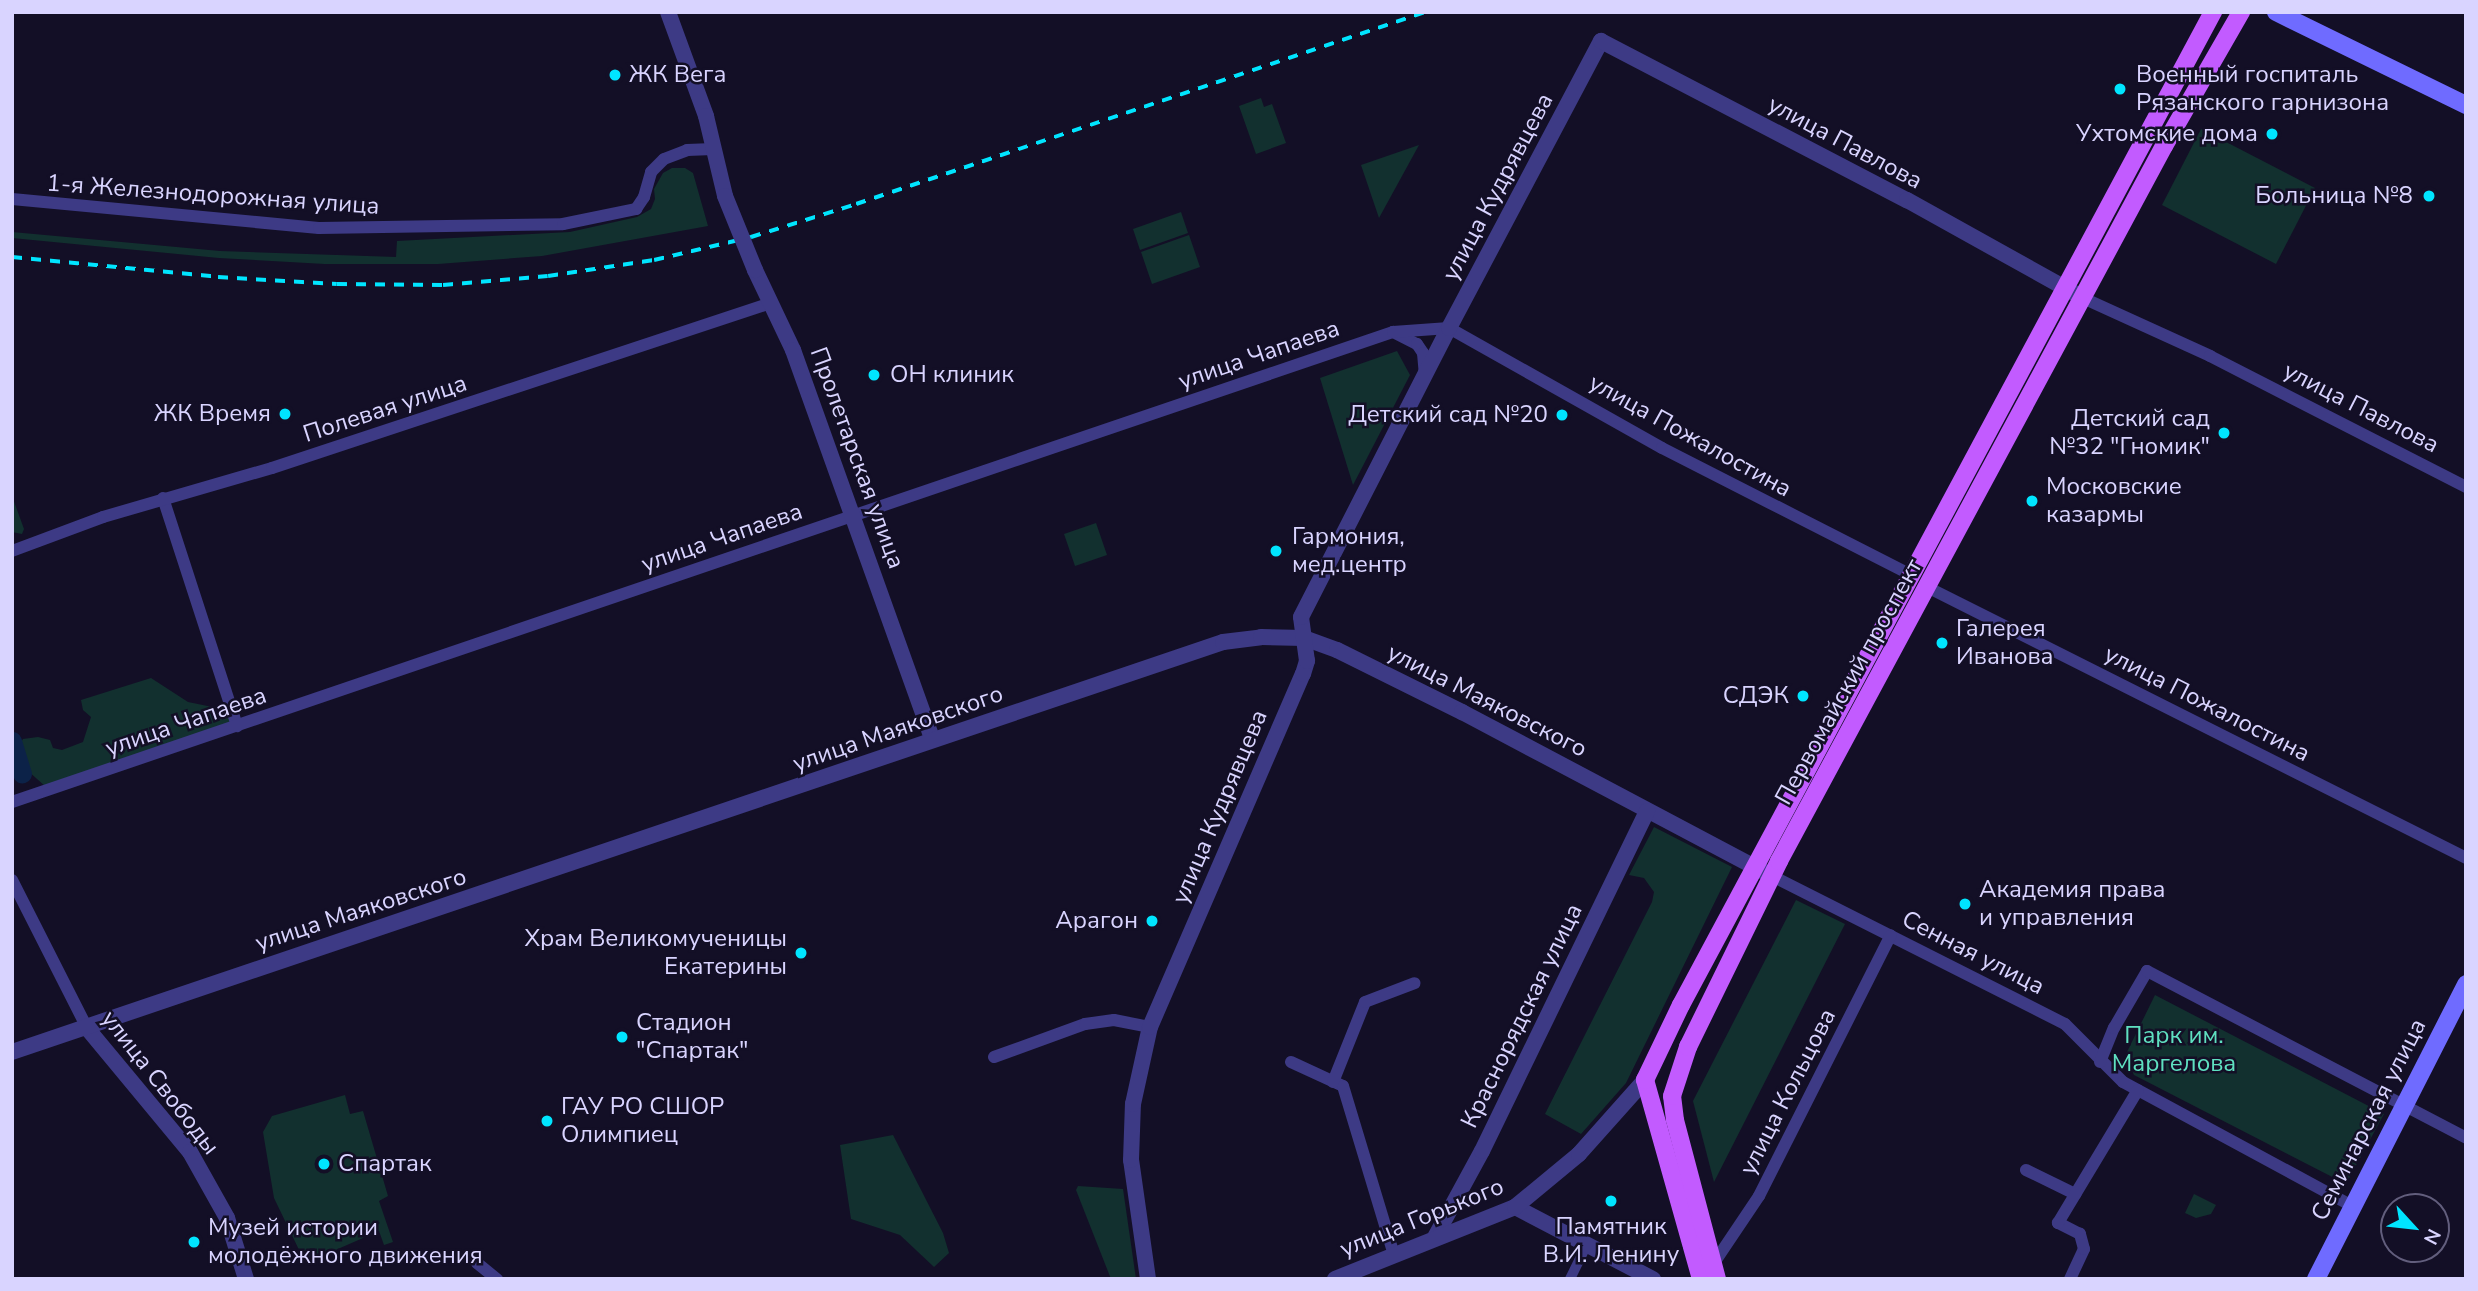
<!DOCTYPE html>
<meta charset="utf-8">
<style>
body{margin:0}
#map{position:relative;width:2478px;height:1291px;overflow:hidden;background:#130f26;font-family:"Nunito Sans",sans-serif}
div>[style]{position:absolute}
.green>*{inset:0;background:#12302f}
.river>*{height:19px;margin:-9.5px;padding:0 9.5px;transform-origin:9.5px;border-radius:9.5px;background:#0c2248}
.pedestrian>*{height:10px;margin:-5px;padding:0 5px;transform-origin:5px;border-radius:5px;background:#3d3a85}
.minor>*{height:12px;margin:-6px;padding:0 6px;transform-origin:6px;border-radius:6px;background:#3d3a85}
.tertiary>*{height:16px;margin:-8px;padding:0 8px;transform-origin:8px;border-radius:8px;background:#3d3a85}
.secondary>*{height:18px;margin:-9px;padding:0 9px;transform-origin:9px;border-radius:9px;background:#6f6bff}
.primary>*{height:18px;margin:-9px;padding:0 9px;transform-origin:9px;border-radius:9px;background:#c25bff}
.rail>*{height:3.5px;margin-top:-1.75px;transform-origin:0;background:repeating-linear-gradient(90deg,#00e5ff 0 10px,transparent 0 19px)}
.tertiary-bridge>*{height:16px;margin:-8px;padding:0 8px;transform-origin:8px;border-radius:8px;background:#3d3a85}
.dots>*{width:19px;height:19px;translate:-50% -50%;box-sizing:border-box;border:4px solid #130f26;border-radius:50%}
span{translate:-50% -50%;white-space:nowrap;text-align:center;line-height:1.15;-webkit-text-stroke:5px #130f26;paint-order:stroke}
.poi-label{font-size:24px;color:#d9d4ff}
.left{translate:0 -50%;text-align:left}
.right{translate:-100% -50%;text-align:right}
.street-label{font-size:24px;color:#d9d4ff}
.park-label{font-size:24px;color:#5fe0c0}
.frame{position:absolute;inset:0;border:14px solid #d9d4ff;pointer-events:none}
.north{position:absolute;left:2380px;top:1193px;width:70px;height:70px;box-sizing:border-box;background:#130f26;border:2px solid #625e7d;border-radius:50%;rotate:117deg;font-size:19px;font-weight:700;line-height:28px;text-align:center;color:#d9d4ff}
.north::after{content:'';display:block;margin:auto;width:24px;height:32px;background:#00e5ff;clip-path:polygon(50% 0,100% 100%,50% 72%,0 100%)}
</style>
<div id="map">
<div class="green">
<i style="clip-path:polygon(1261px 98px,1264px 107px,1272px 104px,1286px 143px,1256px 154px,1239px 106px)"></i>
<i style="clip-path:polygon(2201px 129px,2315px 188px,2276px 264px,2162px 205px)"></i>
<i style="clip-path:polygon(1419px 145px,1379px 218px,1361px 165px)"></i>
<i style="clip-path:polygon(672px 168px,685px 168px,693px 173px,708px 226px,542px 256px,438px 264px,325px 264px,219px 258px,12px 238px,12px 232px,220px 251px,396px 257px,397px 241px,570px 232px,637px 217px,651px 209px,655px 199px,654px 189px,663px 173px)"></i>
<i style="clip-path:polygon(1181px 212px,1188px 233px,1140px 250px,1133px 229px)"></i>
<i style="clip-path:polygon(1189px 235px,1200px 267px,1152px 284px,1141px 252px)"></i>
<i style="clip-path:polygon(1397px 351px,1410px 375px,1353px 485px,1320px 378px)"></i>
<i style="clip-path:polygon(12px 496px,24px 529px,22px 534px,12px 532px)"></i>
<i style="clip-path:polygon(1096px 523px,1107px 555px,1075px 566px,1064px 534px)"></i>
<i style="clip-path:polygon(151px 678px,188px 702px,227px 710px,233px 724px,46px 787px,27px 770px,19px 745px,23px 739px,38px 737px,50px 740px,53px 748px,62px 750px,83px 742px,91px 717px,83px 710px,81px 700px)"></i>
<i style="clip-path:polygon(1654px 827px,1732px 867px,1626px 1083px,1581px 1134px,1545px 1114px,1652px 902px,1654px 892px,1644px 878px,1629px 875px)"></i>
<i style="clip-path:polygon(1796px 900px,1845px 924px,1714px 1182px,1693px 1101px)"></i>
<i style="clip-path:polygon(2155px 995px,2384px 1114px,2346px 1184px,2134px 1075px,2125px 1056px)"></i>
<i style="clip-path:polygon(345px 1095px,350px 1114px,363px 1111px,388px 1196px,379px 1201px,393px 1242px,384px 1245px,379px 1231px,315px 1259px,301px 1254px,274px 1198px,263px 1132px,272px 1116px)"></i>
<i style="clip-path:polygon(893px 1135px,943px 1233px,949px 1253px,934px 1267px,900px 1235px,851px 1219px,840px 1145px)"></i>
<i style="clip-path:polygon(1078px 1186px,1123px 1189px,1136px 1279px,1111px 1279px,1076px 1190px)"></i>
<i style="clip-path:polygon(2194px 1194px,2216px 1205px,2211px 1214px,2196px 1218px,2185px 1213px)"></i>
</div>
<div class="river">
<i style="left:12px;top:741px;width:34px;rotate:73deg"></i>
</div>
<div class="pedestrian">
<i style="left:1570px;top:1279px;width:32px;rotate:-64deg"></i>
</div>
<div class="minor">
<i style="left:12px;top:199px;width:308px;rotate:5.4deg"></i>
<i style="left:319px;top:228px;width:244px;rotate:-0.9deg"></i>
<i style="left:563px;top:224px;width:75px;rotate:-11.6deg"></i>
<i style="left:636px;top:209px;width:14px;rotate:-56deg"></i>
<i style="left:644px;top:197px;width:26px;rotate:-74deg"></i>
<i style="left:651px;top:172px;width:18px;rotate:-45deg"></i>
<i style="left:664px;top:159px;width:25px;rotate:-21deg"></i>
<i style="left:687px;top:150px;width:26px;rotate:-2deg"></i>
<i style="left:2083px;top:298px;width:140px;rotate:24.5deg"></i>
<i style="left:2210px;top:356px;width:288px;rotate:27.1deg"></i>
<i style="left:1393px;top:332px;width:27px;rotate:27deg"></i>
<i style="left:1417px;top:344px;width:11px;rotate:56deg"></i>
<i style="left:1423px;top:353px;width:21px;rotate:85deg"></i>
<i style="left:163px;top:498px;width:240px;rotate:72deg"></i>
<i style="left:12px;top:551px;width:97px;rotate:-20.5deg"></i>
<i style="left:103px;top:517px;width:176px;rotate:-16.2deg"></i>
<i style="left:272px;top:468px;width:526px;rotate:-18.3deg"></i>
<i style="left:1929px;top:588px;width:601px;rotate:26.69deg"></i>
<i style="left:12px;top:802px;width:1459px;rotate:-18.8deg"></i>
<i style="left:1393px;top:332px;width:56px;rotate:-4.1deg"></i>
<i style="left:1449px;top:328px;width:244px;rotate:29.4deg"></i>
<i style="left:1662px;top:448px;width:282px;rotate:27deg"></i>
<i style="left:1772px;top:876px;width:328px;rotate:26.8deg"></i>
<i style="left:2065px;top:1024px;width:82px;rotate:45deg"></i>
<i style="left:2123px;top:1082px;width:260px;rotate:28.4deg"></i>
<i style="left:12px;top:880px;width:166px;rotate:63.1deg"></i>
<i style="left:994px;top:1057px;width:97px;rotate:-19.9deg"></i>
<i style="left:1085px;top:1024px;width:29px;rotate:-8deg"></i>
<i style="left:1114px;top:1020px;width:37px;rotate:11deg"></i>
<i style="left:1291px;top:1062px;width:57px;rotate:24.8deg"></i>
<i style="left:1343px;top:1086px;width:177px;rotate:73.2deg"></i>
<i style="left:2100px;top:1062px;width:37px;rotate:-68deg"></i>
<i style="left:2114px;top:1028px;width:66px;rotate:-59.9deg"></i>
<i style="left:2147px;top:971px;width:360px;rotate:27.6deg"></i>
<i style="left:1333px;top:1082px;width:86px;rotate:-68.2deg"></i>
<i style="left:1365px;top:1002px;width:53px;rotate:-20.8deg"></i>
<i style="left:2026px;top:1170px;width:55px;rotate:26.1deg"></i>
<i style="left:477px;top:1263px;width:26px;rotate:39deg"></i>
<i style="left:1714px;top:1263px;width:81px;rotate:-56.1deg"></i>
<i style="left:1759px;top:1196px;width:292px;rotate:-63.2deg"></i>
<i style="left:2070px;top:1279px;width:33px;rotate:-65deg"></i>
<i style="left:2084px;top:1249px;width:16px;rotate:-105deg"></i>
<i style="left:2080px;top:1234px;width:25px;rotate:-153deg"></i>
<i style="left:2058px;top:1223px;width:155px;rotate:-59deg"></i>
</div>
<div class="tertiary">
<i style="left:668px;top:12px;width:111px;rotate:69.9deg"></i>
<i style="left:706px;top:116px;width:82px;rotate:76.6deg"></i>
<i style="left:755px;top:270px;width:89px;rotate:64.6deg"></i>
<i style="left:793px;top:350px;width:414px;rotate:70.3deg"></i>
<i style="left:87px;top:1028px;width:161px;rotate:50.3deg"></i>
<i style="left:190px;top:1152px;width:76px;rotate:60.7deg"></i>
<i style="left:227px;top:1218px;width:64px;rotate:72.7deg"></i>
<i style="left:12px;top:1052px;width:1279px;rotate:-18.7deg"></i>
<i style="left:1223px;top:642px;width:38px;rotate:-7deg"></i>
<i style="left:1261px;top:637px;width:43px;rotate:1.3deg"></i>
<i style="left:1304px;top:638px;width:35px;rotate:20deg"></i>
<i style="left:1337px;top:650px;width:140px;rotate:26.4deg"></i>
<i style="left:1462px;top:712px;width:351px;rotate:27.9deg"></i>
<i style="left:1515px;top:1207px;width:156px;rotate:27.6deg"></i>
<i style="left:1434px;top:1239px;width:100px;rotate:-61.4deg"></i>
<i style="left:1482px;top:1151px;width:378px;rotate:-64.1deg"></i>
<i style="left:1148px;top:1279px;width:120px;rotate:-98.1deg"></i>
<i style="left:1131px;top:1160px;width:56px;rotate:-88deg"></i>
<i style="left:1133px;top:1104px;width:79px;rotate:-77.6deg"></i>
<i style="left:1150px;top:1027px;width:385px;rotate:-66.6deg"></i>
<i style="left:1303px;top:674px;width:14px;rotate:-73deg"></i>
<i style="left:1307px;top:661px;width:44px;rotate:-97.8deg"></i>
<i style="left:1301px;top:617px;width:325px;rotate:-62.9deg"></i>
<i style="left:1449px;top:328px;width:325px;rotate:-62.1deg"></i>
<i style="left:1601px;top:41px;width:345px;rotate:27.5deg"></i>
<i style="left:1907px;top:200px;width:201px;rotate:29.1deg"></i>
<i style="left:1335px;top:1279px;width:194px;rotate:-21.8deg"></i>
<i style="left:1515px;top:1207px;width:83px;rotate:-39.6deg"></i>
<i style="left:1579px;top:1154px;width:99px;rotate:-48.3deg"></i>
</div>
<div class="secondary">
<i style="left:2276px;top:12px;width:212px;rotate:26.1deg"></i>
<i style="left:2316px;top:1279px;width:331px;rotate:-63deg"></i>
</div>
<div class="primary">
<i style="left:1701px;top:1279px;width:207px;rotate:-105.7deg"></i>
<i style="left:1645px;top:1080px;width:83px;rotate:-64.4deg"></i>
<i style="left:1681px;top:1005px;width:1127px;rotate:-61.82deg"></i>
<i style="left:1717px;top:1279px;width:164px;rotate:-104.8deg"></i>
<i style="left:1675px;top:1120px;width:24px;rotate:-97deg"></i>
<i style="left:1672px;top:1096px;width:52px;rotate:-71.9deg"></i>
<i style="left:1688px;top:1047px;width:207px;rotate:-63.9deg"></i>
<i style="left:1779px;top:861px;width:812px;rotate:-61.7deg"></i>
<i style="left:2164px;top:146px;width:155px;rotate:-60.1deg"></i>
</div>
<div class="rail">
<i style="left:12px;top:257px;width:207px;rotate:5.5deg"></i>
<i style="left:218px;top:277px;width:119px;rotate:3.4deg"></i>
<i style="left:337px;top:284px;width:106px;rotate:0.5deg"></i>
<i style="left:443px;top:285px;width:105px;rotate:-4.9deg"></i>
<i style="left:548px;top:276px;width:107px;rotate:-8.6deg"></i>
<i style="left:654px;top:260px;width:100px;rotate:-13.3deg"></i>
<i style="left:751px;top:237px;width:110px;rotate:-17.4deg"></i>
<i style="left:856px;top:204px;width:601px;rotate:-18.65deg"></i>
</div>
<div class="tertiary-bridge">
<i style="left:725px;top:196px;width:80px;rotate:67.9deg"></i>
</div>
<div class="dots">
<i style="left:615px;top:75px;background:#00e5ff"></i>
<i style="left:2120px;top:89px;background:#00e5ff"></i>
<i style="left:2272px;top:134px;background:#00e5ff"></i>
<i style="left:2429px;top:196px;background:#00e5ff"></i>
<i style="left:874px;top:375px;background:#00e5ff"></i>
<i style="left:285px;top:414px;background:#00e5ff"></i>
<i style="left:1562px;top:415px;background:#00e5ff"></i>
<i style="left:2224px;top:433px;background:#00e5ff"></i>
<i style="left:2032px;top:501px;background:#00e5ff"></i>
<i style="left:1276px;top:551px;background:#00e5ff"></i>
<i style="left:1942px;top:643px;background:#00e5ff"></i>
<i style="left:1803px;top:696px;background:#00e5ff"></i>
<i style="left:1965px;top:904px;background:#00e5ff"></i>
<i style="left:1152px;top:921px;background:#00e5ff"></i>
<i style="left:801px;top:953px;background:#00e5ff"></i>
<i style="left:622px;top:1037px;background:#00e5ff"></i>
<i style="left:547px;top:1121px;background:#00e5ff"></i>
<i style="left:324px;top:1164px;background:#00e5ff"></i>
<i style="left:1611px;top:1201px;background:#00e5ff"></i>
<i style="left:194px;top:1242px;background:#00e5ff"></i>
</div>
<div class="poi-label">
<span class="left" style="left:629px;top:75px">ЖК Вега</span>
<span class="left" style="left:2136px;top:89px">Военный госпиталь<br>Рязанского гарнизона</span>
<span class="right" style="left:2258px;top:134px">Ухтомские дома</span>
<span class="right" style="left:2413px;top:196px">Больница №8</span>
<span class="left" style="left:890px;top:375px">ОН клиник</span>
<span class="right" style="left:271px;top:414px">ЖК Время</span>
<span class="right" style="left:1548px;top:415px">Детский сад №20</span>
<span class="right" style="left:2210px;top:433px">Детский сад<br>№32 "Гномик"</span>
<span class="left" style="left:2046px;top:501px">Московские<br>казармы</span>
<span class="left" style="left:1292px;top:551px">Гармония,<br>мед.центр</span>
<span class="left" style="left:1956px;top:643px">Галерея<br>Иванова</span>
<span class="right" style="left:1789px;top:696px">СДЭК</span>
<span class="left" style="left:1979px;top:904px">Академия права<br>и управления</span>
<span class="right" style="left:1138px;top:921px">Арагон</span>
<span class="right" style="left:787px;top:953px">Храм Великомученицы<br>Екатерины</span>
<span class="left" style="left:636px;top:1037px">Стадион<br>"Спартак"</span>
<span class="left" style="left:561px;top:1121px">ГАУ РО СШОР<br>Олимпиец</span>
<span class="left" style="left:338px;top:1164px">Спартак</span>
<span style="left:1611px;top:1241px">Памятник<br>В.И. Ленину</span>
<span class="left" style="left:208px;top:1242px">Музей истории<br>молодёжного движения</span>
</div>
<div class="street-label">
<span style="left:1845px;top:143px;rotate:28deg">улица Павлова</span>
<span style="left:1498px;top:187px;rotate:-62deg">улица Кудрявцева</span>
<span style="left:213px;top:195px;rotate:4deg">1-я Железнодорожная улица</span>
<span style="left:1259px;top:355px;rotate:-19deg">улица Чапаева</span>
<span style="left:2361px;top:408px;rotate:27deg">улица Павлова</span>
<span style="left:385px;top:409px;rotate:-18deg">Полевая улица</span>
<span style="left:1690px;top:436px;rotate:29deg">улица Пожалостина</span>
<span style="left:857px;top:458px;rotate:70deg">Пролетарская улица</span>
<span style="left:722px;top:538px;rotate:-19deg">улица Чапаева</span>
<span style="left:1849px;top:682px;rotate:-61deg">Первомайский проспект</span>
<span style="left:1487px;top:701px;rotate:27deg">улица Маяковского</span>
<span style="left:2207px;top:704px;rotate:27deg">улица Пожалостина</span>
<span style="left:186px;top:722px;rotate:-19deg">улица Чапаева</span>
<span style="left:898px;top:729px;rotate:-19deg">улица Маяковского</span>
<span style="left:1220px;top:807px;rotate:-67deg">улица Кудрявцева</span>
<span style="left:361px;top:910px;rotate:-18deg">улица Маяковского</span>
<span style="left:1973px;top:953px;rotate:27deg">Сенная улица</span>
<span style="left:1522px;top:1016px;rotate:-64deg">Краснорядская улица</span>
<span style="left:160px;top:1083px;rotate:52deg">улица Свободы</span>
<span style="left:1788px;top:1092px;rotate:-63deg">улица Кольцова</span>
<span style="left:2369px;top:1120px;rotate:-63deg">Семинарская улица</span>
<span style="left:1422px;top:1218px;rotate:-22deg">улица Горького</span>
</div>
<div class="park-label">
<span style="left:2174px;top:1050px">Парк им.<br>Маргелова</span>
</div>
<div class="frame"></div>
<div class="north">N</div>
</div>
